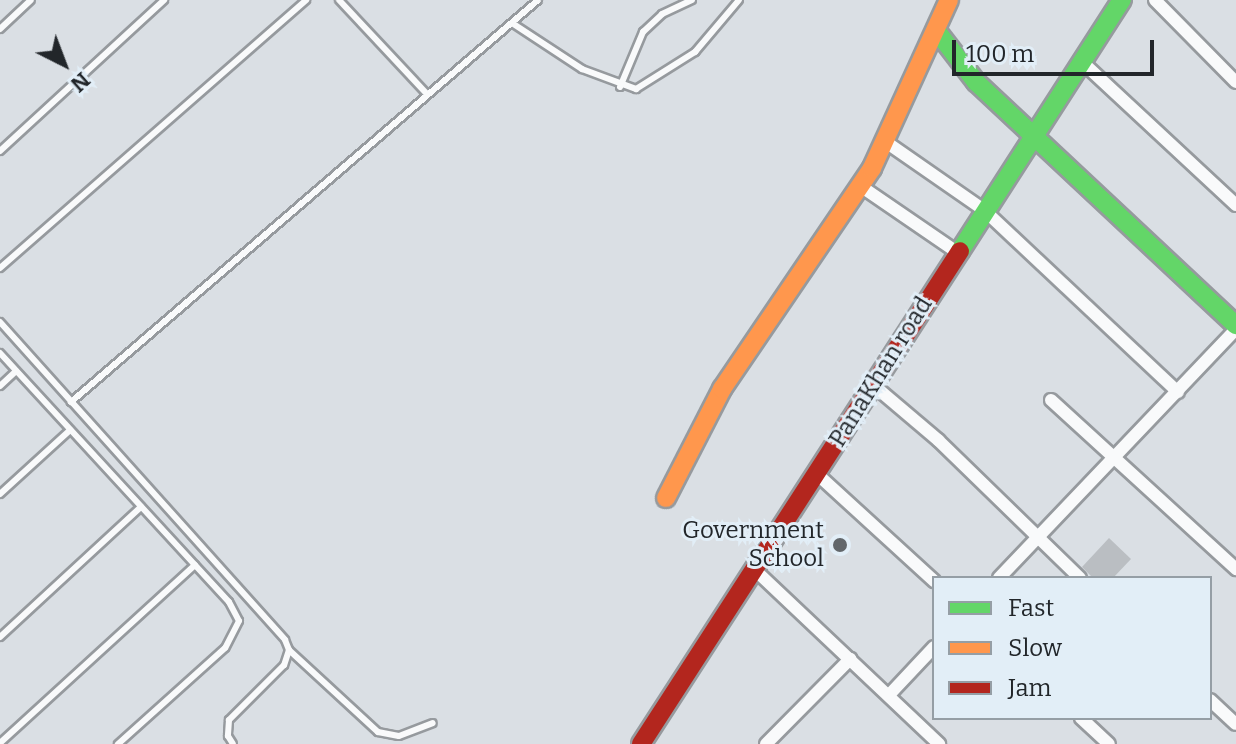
<!DOCTYPE html>
<style>
body{margin:0}
#map{position:relative;width:1236px;height:744px;overflow:hidden;background:#dadfe4;font-family:Bitter,serif}
div>[style]{position:absolute}
.building>*{inset:0;background:#babec2}
.roads{filter:drop-shadow(2px 0 #969a9e) drop-shadow(-2px 0 #969a9e) drop-shadow(0 2px #969a9e) drop-shadow(0 -2px #969a9e)}
.lane>*{height:6px;margin:-3px;padding:0 3px;transform-origin:3px;border-radius:3px;background:#f9fafb}
.street>*{height:12px;margin:-6px;padding:0 6px;transform-origin:6px;border-radius:6px;background:#f9fafb}
.fast>*{height:18px;margin:-9px;padding:0 9px;transform-origin:9px;border-radius:9px;background:#63d668}
.slow>*{height:18px;margin:-9px;padding:0 9px;transform-origin:9px;border-radius:9px;background:#ff974d}
.jam>*{height:18px;margin:-9px;padding:0 9px;transform-origin:9px;border-radius:9px;background:#b3261e}
.dots>*{width:22px;height:22px;translate:-50% -50%;box-sizing:border-box;border:4px solid #e2eef7;border-radius:50%}
span{translate:-50% -50%;white-space:nowrap;text-align:center;line-height:1.15;-webkit-text-stroke:6px #e2eef7;paint-order:stroke}
.street-label{font-size:24px;color:#22262a}
.poi-label{font-size:24px;color:#22262a}
.right{translate:-100% -50%;text-align:right}
.legend{position:absolute;left:932px;top:576px;width:280px;height:144px;box-sizing:border-box;background:#e2eef7;border:2px solid #959ea5;margin:0;padding:10px 14px;list-style:none;font-size:24px;color:#22262a}
.legend li{display:flex;align-items:center;gap:16px;height:40px}
.legend b{width:40px;border:2px solid #959ea5}
.north{position:absolute;left:24px;top:24px;width:80px;height:80px;-webkit-text-stroke:6px #e2eef7;paint-order:stroke;rotate:138deg;font-size:22px;font-weight:700;line-height:32px;text-align:center;color:#22262a}
.north::after{content:'';display:block;margin:auto;width:28px;height:36px;background:#22262a;clip-path:polygon(50% 0,100% 100%,50% 72%,0 100%)}
.scale{position:absolute;left:952px;top:40px;width:202px;height:36px;box-sizing:border-box;border:4px solid #22262a;border-top:0;padding-left:10px;font-size:24px;line-height:28px;white-space:nowrap;color:#22262a;-webkit-text-stroke:6px #e2eef7;paint-order:stroke}
</style>
<div id="map">
<div class="building">
<i style="clip-path:polygon(1109px 538px,1131px 559px,1113px 578px,1093px 578px,1082px 567px)"></i>
</div>
<div class="roads">
<div class="lane">
<i style="left:339px;top:0;width:129px;rotate:46.9deg"></i>
<i style="left:512px;top:23px;width:84px;rotate:33.3deg"></i>
<i style="left:582px;top:69px;width:58px;rotate:20.3deg"></i>
<i style="left:636px;top:89px;width:70px;rotate:-32.1deg"></i>
<i style="left:695px;top:52px;width:68px;rotate:-49.8deg"></i>
<i style="left:0;top:29px;width:42px;rotate:-43.1deg"></i>
<i style="left:620px;top:87px;width:60px;rotate:-67.3deg"></i>
<i style="left:643px;top:32px;width:26px;rotate:-43deg"></i>
<i style="left:662px;top:14px;width:33px;rotate:-25deg"></i>
<i style="left:0;top:151px;width:223px;rotate:-42.6deg"></i>
<i style="left:0;top:268px;width:407px;rotate:-41.2deg"></i>
<i style="left:0;top:322px;width:427px;rotate:48.1deg"></i>
<i style="left:285px;top:640px;width:11px;rotate:68deg"></i>
<i style="left:289px;top:650px;width:16px;rotate:108deg"></i>
<i style="left:284px;top:665px;width:78px;rotate:135deg"></i>
<i style="left:229px;top:720px;width:16px;rotate:94deg"></i>
<i style="left:228px;top:736px;width:9px;rotate:58deg"></i>
<i style="left:0;top:353px;width:338px;rotate:47.4deg"></i>
<i style="left:229px;top:602px;width:21px;rotate:62deg"></i>
<i style="left:239px;top:621px;width:30px;rotate:117deg"></i>
<i style="left:225px;top:648px;width:144px;rotate:138.1deg"></i>
<i style="left:0;top:386px;width:22px;rotate:-43deg"></i>
<i style="left:71px;top:402px;width:616px;rotate:-40.72deg"></i>
<i style="left:0;top:494px;width:95px;rotate:-42.4deg"></i>
<i style="left:0;top:637px;width:192px;rotate:-42.7deg"></i>
<i style="left:289px;top:650px;width:121px;rotate:42.7deg"></i>
<i style="left:378px;top:732px;width:21px;rotate:11deg"></i>
<i style="left:399px;top:736px;width:36px;rotate:-21deg"></i>
<i style="left:0;top:743px;width:264px;rotate:-42.4deg"></i>
</div>
<div class="street">
<i style="left:1155px;top:0;width:115px;rotate:45.4deg"></i>
<i style="left:1080px;top:60px;width:213px;rotate:42.9deg"></i>
<i style="left:886px;top:142px;width:119px;rotate:34.8deg"></i>
<i style="left:984px;top:210px;width:266px;rotate:43.2deg"></i>
<i style="left:859px;top:185px;width:119px;rotate:34.4deg"></i>
<i style="left:872px;top:384px;width:87px;rotate:40.3deg"></i>
<i style="left:938px;top:440px;width:198px;rotate:44.2deg"></i>
<i style="left:1051px;top:400px;width:251px;rotate:42.4deg"></i>
<i style="left:817px;top:474px;width:159px;rotate:42.4deg"></i>
<i style="left:754px;top:569px;width:255px;rotate:43.4deg"></i>
<i style="left:999px;top:578px;width:344px;rotate:-46.4deg"></i>
<i style="left:889px;top:695px;width:66px;rotate:-46.8deg"></i>
<i style="left:1210px;top:700px;width:35px;rotate:43deg"></i>
<i style="left:1081px;top:718px;width:38px;rotate:43deg"></i>
<i style="left:766px;top:744px;width:120px;rotate:-45.3deg"></i>
</div>
<div class="fast">
<i style="left:936px;top:30px;width:66px;rotate:52.4deg"></i>
<i style="left:976px;top:82px;width:356px;rotate:43.1deg"></i>
<i style="left:960px;top:251px;width:299px;rotate:-57.2deg"></i>
</div>
<div class="slow">
<i style="left:666px;top:498px;width:123px;rotate:-62.8deg"></i>
<i style="left:722px;top:389px;width:267px;rotate:-55.8deg"></i>
<i style="left:872px;top:168px;width:185px;rotate:-65.4deg"></i>
</div>
<div class="jam">
<i style="left:641px;top:744px;width:587px;rotate:-57.09deg"></i>
</div>
</div>
<div class="dots">
<i style="left:840px;top:545px;background:#62676b"></i>
</div>
<div class="street-label">
<span style="left:881px;top:372px;rotate:-58deg">PanaKhan road</span>
</div>
<div class="poi-label">
<span class="right" style="left:824px;top:545px">Government<br>School</span>
</div>
<ul class="legend">
<li><b style="height:10px;background:#63d668"></b>Fast</li>
<li><b style="height:10px;background:#ff974d"></b>Slow</li>
<li><b style="height:10px;background:#b3261e"></b>Jam</li>
</ul>
<div class="north">N</div>
<div class="scale">100 m</div>
</div>
